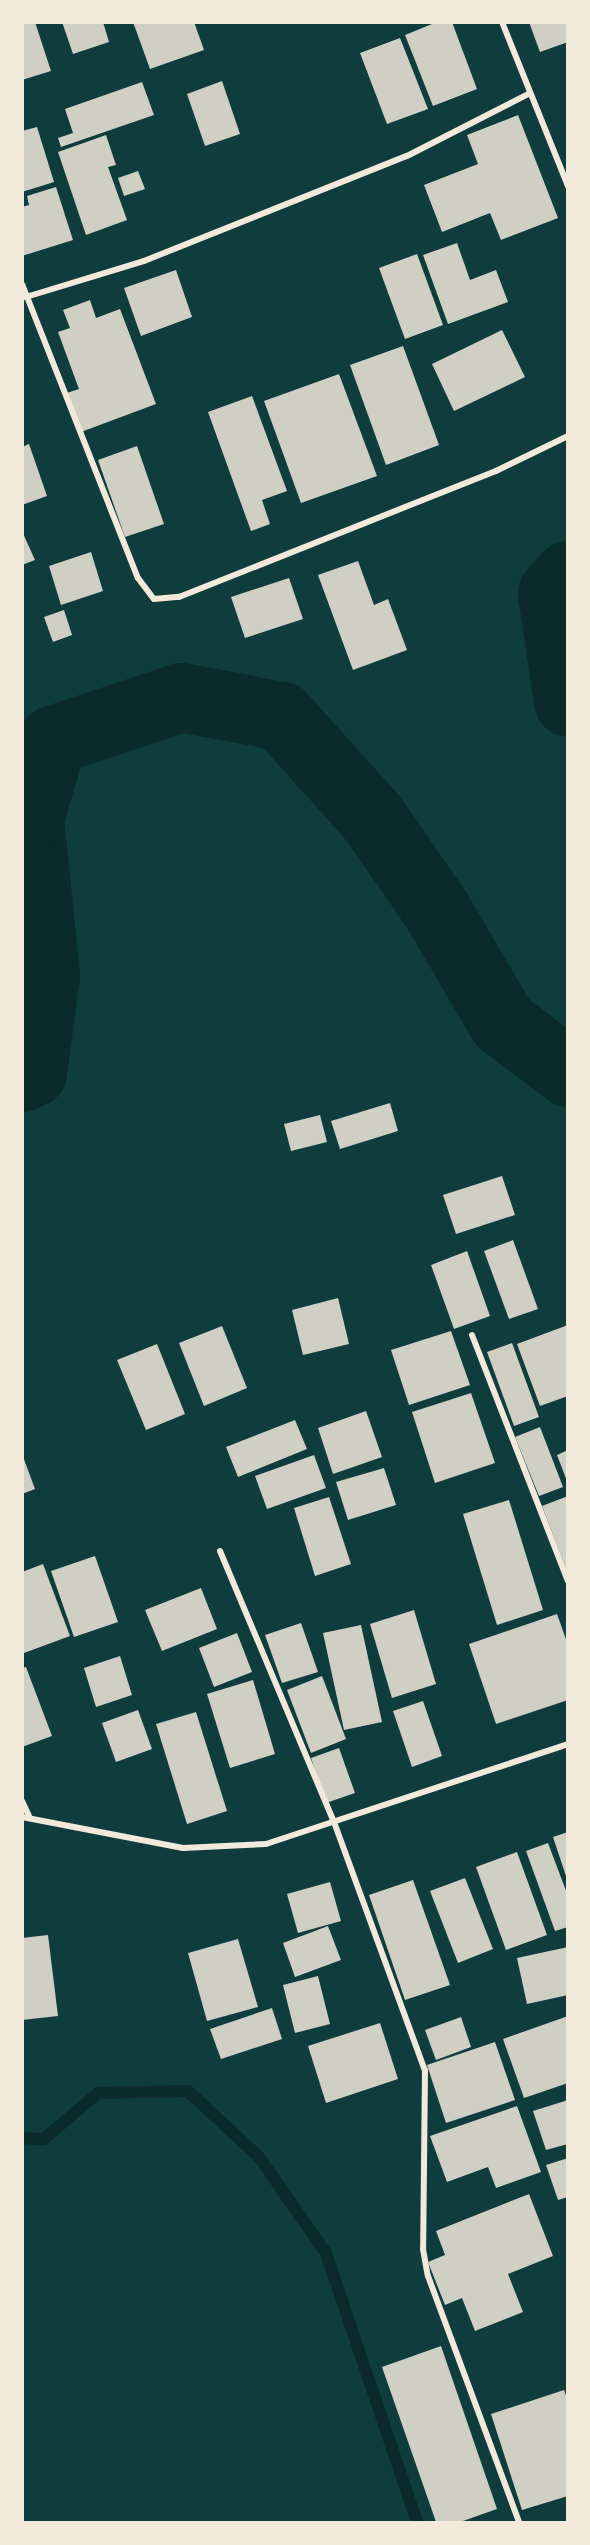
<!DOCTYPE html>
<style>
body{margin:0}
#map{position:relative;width:590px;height:2545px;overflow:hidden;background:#0f3d3e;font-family:"DejaVu Sans",sans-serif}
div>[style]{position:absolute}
.stream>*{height:12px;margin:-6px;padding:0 6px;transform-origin:6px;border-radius:6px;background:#0a2a2b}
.river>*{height:69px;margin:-34.5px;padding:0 34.5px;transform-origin:34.5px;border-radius:34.5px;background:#0a2a2b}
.building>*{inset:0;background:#cfcfc3}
.minor>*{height:6px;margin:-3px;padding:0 3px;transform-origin:3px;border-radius:3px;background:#f1e9da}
span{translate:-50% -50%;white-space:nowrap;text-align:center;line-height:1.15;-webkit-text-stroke:4.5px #f1e9da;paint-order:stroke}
.frame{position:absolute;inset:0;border:24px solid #f1e9da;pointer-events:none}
</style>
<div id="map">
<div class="stream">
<i style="left:22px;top:2138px;width:22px;rotate:3deg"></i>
<i style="left:44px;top:2139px;width:71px;rotate:-40.4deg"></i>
<i style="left:98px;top:2093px;width:90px;rotate:-1.3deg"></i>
<i style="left:188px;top:2091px;width:97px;rotate:42.9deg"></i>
<i style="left:259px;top:2157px;width:117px;rotate:55.1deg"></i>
<i style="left:326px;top:2253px;width:284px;rotate:71.3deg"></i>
</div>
<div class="river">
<i style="left:568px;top:575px;width:24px;rotate:132deg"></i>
<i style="left:552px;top:593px;width:110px;rotate:81.6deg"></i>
<i style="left:22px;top:1077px;width:11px;rotate:-27deg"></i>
<i style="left:32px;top:1072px;width:99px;rotate:-82.4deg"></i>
<i style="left:45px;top:974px;width:157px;rotate:-95.9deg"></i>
<i style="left:29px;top:818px;width:81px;rotate:-73.6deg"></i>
<i style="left:52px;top:740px;width:136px;rotate:-18.4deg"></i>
<i style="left:181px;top:697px;width:102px;rotate:10.8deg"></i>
<i style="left:281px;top:716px;width:136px;rotate:48deg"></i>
<i style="left:372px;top:817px;width:114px;rotate:55.3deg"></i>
<i style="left:437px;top:911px;width:129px;rotate:59.6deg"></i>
<i style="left:502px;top:1022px;width:83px;rotate:37.1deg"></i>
</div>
<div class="building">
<i style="clip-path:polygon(22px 22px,35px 22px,51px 71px,22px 80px)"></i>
<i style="clip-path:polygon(62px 22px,103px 22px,109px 42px,73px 54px)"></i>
<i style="clip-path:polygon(133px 22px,194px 22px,204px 50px,150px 69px)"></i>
<i style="clip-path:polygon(437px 22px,452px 22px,477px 89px,433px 106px,405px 35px)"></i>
<i style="clip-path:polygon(529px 22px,568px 22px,568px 42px,540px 52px)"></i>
<i style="clip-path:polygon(400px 38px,428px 109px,387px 124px,360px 53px)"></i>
<i style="clip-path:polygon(222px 81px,240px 134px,205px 146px,187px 94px)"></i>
<i style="clip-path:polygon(142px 82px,154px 115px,61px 147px,58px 138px,73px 133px,65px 109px)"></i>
<i style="clip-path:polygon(518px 115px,558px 218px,501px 240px,490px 213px,442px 232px,424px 185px,478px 164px,467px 135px)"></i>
<i style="clip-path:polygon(37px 127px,54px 182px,22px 192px,22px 131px)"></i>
<i style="clip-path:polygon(106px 135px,116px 165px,108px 167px,127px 220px,86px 235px,58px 152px)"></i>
<i style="clip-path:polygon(138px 171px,145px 189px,124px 196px,118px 178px)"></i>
<i style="clip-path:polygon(56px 187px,73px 240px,22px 256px,22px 207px,29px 205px,27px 196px)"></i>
<i style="clip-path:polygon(457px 243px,470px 280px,496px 270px,508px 302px,448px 324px,423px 255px)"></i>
<i style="clip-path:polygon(417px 254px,443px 325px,405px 339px,379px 268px)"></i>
<i style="clip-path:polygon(176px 270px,192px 317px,141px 336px,124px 288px)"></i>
<i style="clip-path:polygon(90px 300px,96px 318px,120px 309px,156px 404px,81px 432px,67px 393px,79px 389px,58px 332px,70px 328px,63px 310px)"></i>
<i style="clip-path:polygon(502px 330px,525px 377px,454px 411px,432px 364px)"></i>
<i style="clip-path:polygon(403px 346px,439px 445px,386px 465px,350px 365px)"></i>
<i style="clip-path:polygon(339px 374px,377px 476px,301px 503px,264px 401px)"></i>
<i style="clip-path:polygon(252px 396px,287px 491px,262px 500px,270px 524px,251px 531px,208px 412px)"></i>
<i style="clip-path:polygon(29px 444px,47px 496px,22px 505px,22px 447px)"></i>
<i style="clip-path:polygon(137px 446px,164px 524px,125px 537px,98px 460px)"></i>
<i style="clip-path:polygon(22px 531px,35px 560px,22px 565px)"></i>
<i style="clip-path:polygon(91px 552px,103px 591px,61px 605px,49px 566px)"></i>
<i style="clip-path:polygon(358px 561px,374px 605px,388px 599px,407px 650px,353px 670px,318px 575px)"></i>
<i style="clip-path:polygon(289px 578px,303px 619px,245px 638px,231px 597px)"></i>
<i style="clip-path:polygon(64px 610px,72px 635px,53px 642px,44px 617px)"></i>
<i style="clip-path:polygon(390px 1103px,398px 1131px,340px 1149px,331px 1121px)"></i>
<i style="clip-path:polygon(320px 1115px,327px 1142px,291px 1151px,284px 1124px)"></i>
<i style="clip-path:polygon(502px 1176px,515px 1215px,456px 1234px,443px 1195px)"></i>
<i style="clip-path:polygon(513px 1240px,538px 1309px,509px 1319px,484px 1251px)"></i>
<i style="clip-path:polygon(467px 1251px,490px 1316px,454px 1329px,431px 1265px)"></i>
<i style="clip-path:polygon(338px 1298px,349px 1344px,303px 1355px,292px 1310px)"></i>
<i style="clip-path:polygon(568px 1325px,568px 1396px,540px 1406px,517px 1344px)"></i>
<i style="clip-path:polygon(222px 1326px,247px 1388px,204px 1406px,179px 1343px)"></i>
<i style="clip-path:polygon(451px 1331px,470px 1385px,409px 1405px,391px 1350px)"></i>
<i style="clip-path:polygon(512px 1343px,539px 1417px,514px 1426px,487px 1352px)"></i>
<i style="clip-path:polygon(157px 1344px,185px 1414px,146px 1430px,117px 1360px)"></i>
<i style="clip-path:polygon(471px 1393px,495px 1463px,435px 1483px,412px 1412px)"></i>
<i style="clip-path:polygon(366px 1411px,382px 1457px,333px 1474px,318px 1428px)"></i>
<i style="clip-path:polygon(295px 1420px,307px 1449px,238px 1477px,226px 1447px)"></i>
<i style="clip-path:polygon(540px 1427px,563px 1487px,539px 1496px,515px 1437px)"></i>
<i style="clip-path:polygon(568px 1450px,568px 1481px,567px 1481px,557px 1455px)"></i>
<i style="clip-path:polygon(22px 1454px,35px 1489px,22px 1494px)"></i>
<i style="clip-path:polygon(314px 1455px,326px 1488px,267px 1509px,255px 1476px)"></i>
<i style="clip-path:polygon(384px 1468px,396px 1505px,348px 1520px,336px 1482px)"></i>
<i style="clip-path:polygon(568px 1496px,568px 1571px,567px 1571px,542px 1506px)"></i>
<i style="clip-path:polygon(329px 1497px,351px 1564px,315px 1576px,294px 1508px)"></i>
<i style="clip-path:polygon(509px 1500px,543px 1610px,497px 1625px,463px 1514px)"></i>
<i style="clip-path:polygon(95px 1556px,118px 1622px,74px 1637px,51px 1571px)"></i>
<i style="clip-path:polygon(43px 1564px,70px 1636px,24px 1653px,22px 1572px)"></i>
<i style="clip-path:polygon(201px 1588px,217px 1629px,162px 1651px,145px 1610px)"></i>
<i style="clip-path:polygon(414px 1610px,436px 1684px,392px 1698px,370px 1624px)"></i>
<i style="clip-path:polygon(557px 1614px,568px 1645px,568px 1700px,496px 1724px,469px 1644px)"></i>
<i style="clip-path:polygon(301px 1623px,318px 1672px,282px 1683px,265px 1635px)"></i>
<i style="clip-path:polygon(361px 1625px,382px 1722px,344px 1730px,323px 1633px)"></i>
<i style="clip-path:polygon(237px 1633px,252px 1672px,214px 1687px,199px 1648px)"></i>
<i style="clip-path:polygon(120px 1656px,132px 1695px,96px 1707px,84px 1668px)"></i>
<i style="clip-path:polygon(26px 1667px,52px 1736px,22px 1747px,22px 1668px)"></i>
<i style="clip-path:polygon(322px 1676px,346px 1739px,311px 1753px,287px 1690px)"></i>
<i style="clip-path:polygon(253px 1680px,275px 1754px,230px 1768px,207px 1694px)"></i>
<i style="clip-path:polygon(423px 1701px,442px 1756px,412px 1767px,393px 1711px)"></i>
<i style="clip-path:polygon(138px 1710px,152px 1749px,116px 1762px,102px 1723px)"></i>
<i style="clip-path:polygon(196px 1712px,227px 1811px,187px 1824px,156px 1724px)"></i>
<i style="clip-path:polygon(339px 1748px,355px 1793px,326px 1803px,311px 1758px)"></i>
<i style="clip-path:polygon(568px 1832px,568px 1878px,567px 1879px,553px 1837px)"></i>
<i style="clip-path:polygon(548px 1843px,568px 1896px,568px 1927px,555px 1931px,526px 1851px)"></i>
<i style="clip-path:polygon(517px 1852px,547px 1935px,506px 1950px,476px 1867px)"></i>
<i style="clip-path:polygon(465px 1878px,493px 1949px,458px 1963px,430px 1891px)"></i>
<i style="clip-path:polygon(413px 1880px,450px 1985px,405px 2000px,369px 1895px)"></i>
<i style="clip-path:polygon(330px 1882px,341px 1921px,298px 1933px,287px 1894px)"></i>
<i style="clip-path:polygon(328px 1926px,341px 1960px,295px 1977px,283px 1943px)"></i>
<i style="clip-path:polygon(48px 1935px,58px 2016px,22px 2020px,22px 1938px)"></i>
<i style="clip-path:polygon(238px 1939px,258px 2007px,207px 2021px,188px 1953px)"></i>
<i style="clip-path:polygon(568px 1947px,568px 1995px,527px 2004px,517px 1958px)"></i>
<i style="clip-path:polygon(318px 1976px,330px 2024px,295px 2033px,283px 1985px)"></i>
<i style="clip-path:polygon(272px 2008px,282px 2039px,221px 2059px,210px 2029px)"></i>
<i style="clip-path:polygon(568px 2016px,568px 2083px,524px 2098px,503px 2039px)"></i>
<i style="clip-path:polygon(461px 2017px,471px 2047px,436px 2060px,425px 2030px)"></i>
<i style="clip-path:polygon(380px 2023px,398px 2079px,326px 2103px,308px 2046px)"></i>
<i style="clip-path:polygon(495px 2042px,515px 2100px,446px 2123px,427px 2065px)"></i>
<i style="clip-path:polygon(568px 2100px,568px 2144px,546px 2150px,533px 2111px)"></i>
<i style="clip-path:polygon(517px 2106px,541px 2172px,496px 2188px,488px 2167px,447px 2182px,430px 2136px)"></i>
<i style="clip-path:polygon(568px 2158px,568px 2197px,558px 2200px,546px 2165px)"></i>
<i style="clip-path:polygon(529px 2194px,553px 2256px,508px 2274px,523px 2312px,475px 2331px,462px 2298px,445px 2305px,428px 2262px,445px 2255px,436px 2231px)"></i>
<i style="clip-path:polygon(441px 2346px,497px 2509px,460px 2522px,436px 2522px,382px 2367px)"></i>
<i style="clip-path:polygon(564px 2390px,568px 2401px,568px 2496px,522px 2510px,491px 2414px)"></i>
</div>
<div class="minor">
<i style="left:502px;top:22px;width:177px;rotate:68.1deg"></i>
<i style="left:22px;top:284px;width:316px;rotate:68.5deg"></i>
<i style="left:138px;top:578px;width:26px;rotate:53deg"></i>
<i style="left:154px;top:599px;width:25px;rotate:-5deg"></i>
<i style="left:179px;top:597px;width:341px;rotate:-21.7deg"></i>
<i style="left:496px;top:471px;width:80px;rotate:-25.9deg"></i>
<i style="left:26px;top:297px;width:123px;rotate:-17deg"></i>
<i style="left:144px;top:261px;width:283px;rotate:-21.8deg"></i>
<i style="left:407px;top:156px;width:136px;rotate:-27.1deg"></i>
<i style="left:472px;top:1335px;width:264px;rotate:68.7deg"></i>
<i style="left:220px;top:1551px;width:294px;rotate:67.2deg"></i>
<i style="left:334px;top:1822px;width:264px;rotate:69.9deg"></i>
<i style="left:425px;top:2070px;width:179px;rotate:90.6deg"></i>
<i style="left:423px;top:2249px;width:27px;rotate:80deg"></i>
<i style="left:428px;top:2276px;width:262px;rotate:69.7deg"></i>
<i style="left:22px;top:1801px;width:19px;rotate:65deg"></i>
<i style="left:22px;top:1817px;width:164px;rotate:10.9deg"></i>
<i style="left:183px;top:1848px;width:83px;rotate:-2.8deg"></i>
<i style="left:266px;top:1844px;width:318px;rotate:-18.3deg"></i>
</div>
<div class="frame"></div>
</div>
